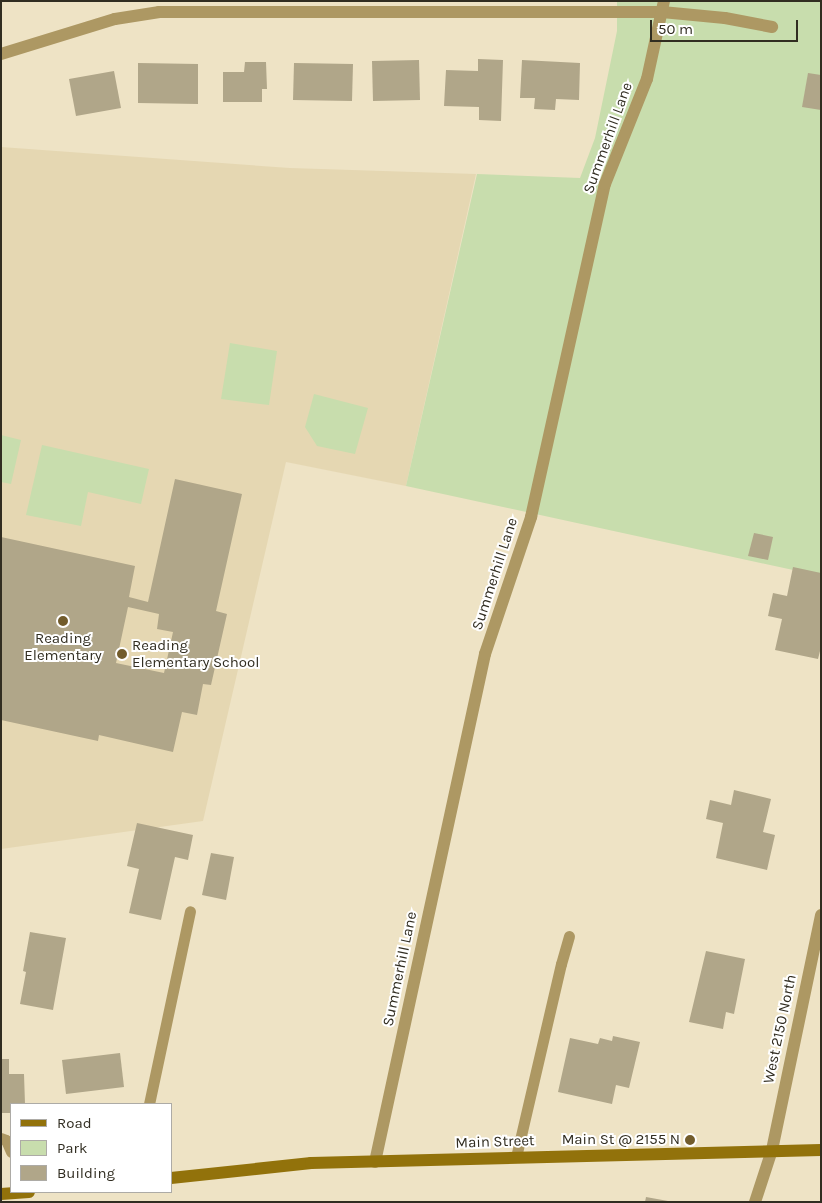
<!DOCTYPE html>
<style>
body{margin:0}
#map{position:relative;width:822px;height:1203px;overflow:hidden;background:#eee3c5;font-family:Karla,sans-serif}
div>[style]{position:absolute}
.built>*{inset:0;background:#e5d7b2}
.green>*{inset:0;background:#c8ddad}
.building>*{inset:0;background:#b0a689}
.lane>*{height:11px;margin:-5.5px;padding:0 5.5px;transform-origin:5.5px;border-radius:5.5px;background:#ad9863}
.street>*{height:12px;margin:-6px;padding:0 6px;transform-origin:6px;border-radius:6px;background:#ad9863}
.secondary>*{height:12px;margin:-6px;padding:0 6px;transform-origin:6px;border-radius:6px;background:#92720b}
.dots>*{width:14px;height:14px;translate:-50% -50%;box-sizing:border-box;border:2px solid #fff;border-radius:50%}
span{translate:-50% -50%;white-space:nowrap;text-align:center;line-height:1.15;-webkit-text-stroke:4px #fff;paint-order:stroke}
.street-label{font-size:15px;color:#312d21}
.poi-label{font-size:15px;color:#312d21}
.left{translate:0 -50%;text-align:left}
.right{translate:-100% -50%;text-align:right}
.frame{position:absolute;inset:0;border:2px solid #312d21;pointer-events:none}
.legend{position:absolute;left:10px;top:1103px;width:162px;height:90px;box-sizing:border-box;background:#fff;border:1px solid #adaba6;margin:0;padding:6px 9px;list-style:none;font-size:15px;color:#312d21}
.legend li{display:flex;align-items:center;gap:10px;height:25px}
.legend b{width:25px;border:1px solid #adaba6}
.scale{position:absolute;left:650px;top:20px;width:148px;height:22px;box-sizing:border-box;border:2px solid #312d21;border-top:0;padding-left:6px;font-size:15px;line-height:18px;white-space:nowrap;color:#312d21;-webkit-text-stroke:4px #fff;paint-order:stroke}
</style>
<div id="map">
<div class="built">
<i style="clip-path:polygon(1px 147px,290px 168px,476px 174px,406px 486px,286px 462px,203px 821px,1px 849px)"></i>
</div>
<div class="green">
<i style="clip-path:polygon(617px 1px,821px 1px,821px 576px,406px 486px,477px 174px,580px 178px,595px 138px,617px 31px)"></i>
<i style="clip-path:polygon(230px 343px,277px 351px,269px 405px,221px 399px)"></i>
<i style="clip-path:polygon(314px 394px,368px 408px,355px 454px,317px 446px,305px 427px)"></i>
<i style="clip-path:polygon(1px 435px,21px 440px,11px 484px,1px 482px)"></i>
<i style="clip-path:polygon(42px 445px,149px 469px,141px 504px,88px 492px,81px 526px,26px 515px)"></i>
</div>
<div class="building">
<i style="clip-path:polygon(478px 59px,503px 60px,501px 121px,479px 120px,479px 107px,444px 106px,446px 70px,478px 71px)"></i>
<i style="clip-path:polygon(419px 60px,420px 100px,373px 101px,372px 61px)"></i>
<i style="clip-path:polygon(522px 60px,580px 63px,579px 100px,556px 99px,555px 110px,534px 109px,535px 98px,520px 98px)"></i>
<i style="clip-path:polygon(245px 62px,266px 62px,267px 89px,262px 89px,262px 102px,223px 102px,223px 72px,244px 72px)"></i>
<i style="clip-path:polygon(138px 63px,198px 64px,198px 104px,138px 103px)"></i>
<i style="clip-path:polygon(294px 63px,353px 64px,352px 101px,293px 100px)"></i>
<i style="clip-path:polygon(114px 71px,121px 108px,76px 116px,69px 79px)"></i>
<i style="clip-path:polygon(808px 73px,821px 75px,821px 110px,802px 107px)"></i>
<i style="clip-path:polygon(evenodd,175px 479px,242px 494px,216px 611px,227px 614px,211px 685px,203px 684px,197px 715px,182px 712px,173px 752px,99px 735px,98px 741px,1px 720px,1px 537px,135px 566px,129px 597px,148px 602px,175px 479px,128px 607px,159px 614px,157px 629px,173px 632px,164px 673px,116px 663px,128px 607px)"></i>
<i style="clip-path:polygon(754px 533px,773px 537px,768px 560px,748px 556px)"></i>
<i style="clip-path:polygon(793px 567px,821px 573px,821px 647px,818px 659px,775px 650px,782px 619px,768px 616px,773px 593px,787px 596px)"></i>
<i style="clip-path:polygon(734px 790px,771px 799px,763px 832px,775px 835px,767px 870px,716px 858px,723px 823px,706px 819px,710px 800px,731px 805px)"></i>
<i style="clip-path:polygon(137px 823px,193px 835px,188px 860px,175px 857px,161px 920px,129px 913px,139px 869px,127px 866px)"></i>
<i style="clip-path:polygon(211px 853px,234px 857px,226px 900px,202px 895px)"></i>
<i style="clip-path:polygon(30px 932px,66px 938px,53px 1010px,20px 1004px,26px 972px,23px 971px)"></i>
<i style="clip-path:polygon(706px 951px,745px 959px,734px 1014px,726px 1012px,723px 1029px,689px 1022px)"></i>
<i style="clip-path:polygon(613px 1036px,640px 1042px,629px 1088px,616px 1085px,612px 1104px,558px 1092px,570px 1038px,598px 1044px,600px 1038px,612px 1041px)"></i>
<i style="clip-path:polygon(120px 1053px,124px 1087px,66px 1094px,62px 1060px)"></i>
<i style="clip-path:polygon(1px 1059px,9px 1059px,9px 1074px,24px 1074px,25px 1104px,11px 1104px,11px 1113px,1px 1113px)"></i>
<i style="clip-path:polygon(646px 1197px,668px 1201px,668px 1202px,645px 1202px)"></i>
</div>
<div class="lane">
<i style="left:149px;top:1104px;width:197px;rotate:-78deg"></i>
<i style="left:1px;top:1138px;width:5px;rotate:22deg"></i>
<i style="left:6px;top:1140px;width:13px;rotate:67deg"></i>
<i style="left:516px;top:1157px;width:198px;rotate:-76.9deg"></i>
<i style="left:561px;top:964px;width:29px;rotate:-74deg"></i>
</div>
<div class="street">
<i style="left:1px;top:54px;width:119px;rotate:-17.1deg"></i>
<i style="left:115px;top:19px;width:45px;rotate:-9deg"></i>
<i style="left:159px;top:12px;width:503px"></i>
<i style="left:662px;top:12px;width:63px;rotate:5.4deg"></i>
<i style="left:725px;top:18px;width:48px;rotate:10.8deg"></i>
<i style="left:375px;top:1162px;width:520px;rotate:-77.78deg"></i>
<i style="left:485px;top:654px;width:145px;rotate:-71.4deg"></i>
<i style="left:531px;top:517px;width:341px;rotate:-77.5deg"></i>
<i style="left:605px;top:184px;width:113px;rotate:-68.2deg"></i>
<i style="left:647px;top:79px;width:80px;rotate:-77.7deg"></i>
<i style="left:755px;top:1202px;width:55px;rotate:-71.9deg"></i>
<i style="left:772px;top:1150px;width:240px;rotate:-78.2deg"></i>
</div>
<div class="secondary">
<i style="left:171px;top:1178px;width:141px;rotate:-6.1deg"></i>
<i style="left:311px;top:1163px;width:510px;rotate:-1.46deg"></i>
<i style="left:1px;top:1194px;width:28px;rotate:-4deg"></i>
</div>
<div class="dots">
<i style="left:63px;top:621px;background:#725c2c"></i>
<i style="left:122px;top:654px;background:#725c2c"></i>
<i style="left:690px;top:1140px;background:#725c2c"></i>
</div>
<div class="street-label">
<span style="left:608px;top:138px;rotate:-70deg">Summerhill Lane</span>
<span style="left:495px;top:574px;rotate:-72deg">Summerhill Lane</span>
<span style="left:400px;top:969px;rotate:-78deg">Summerhill Lane</span>
<span style="left:780px;top:1029px;rotate:-78deg">West 2150 North</span>
<span style="left:495px;top:1142px;rotate:-2deg">Main Street</span>
</div>
<div class="poi-label">
<span style="left:63px;top:647px">Reading<br>Elementary</span>
<span class="left" style="left:132px;top:654px">Reading<br>Elementary School</span>
<span class="right" style="left:680px;top:1140px">Main St @ 2155 N</span>
</div>
<div class="frame"></div>
<ul class="legend">
<li><b style="height:6px;background:#92720b"></b>Road</li>
<li><b style="height:14px;background:#c8ddad"></b>Park</li>
<li><b style="height:14px;background:#b0a689"></b>Building</li>
</ul>
<div class="scale">50 m</div>
</div>
